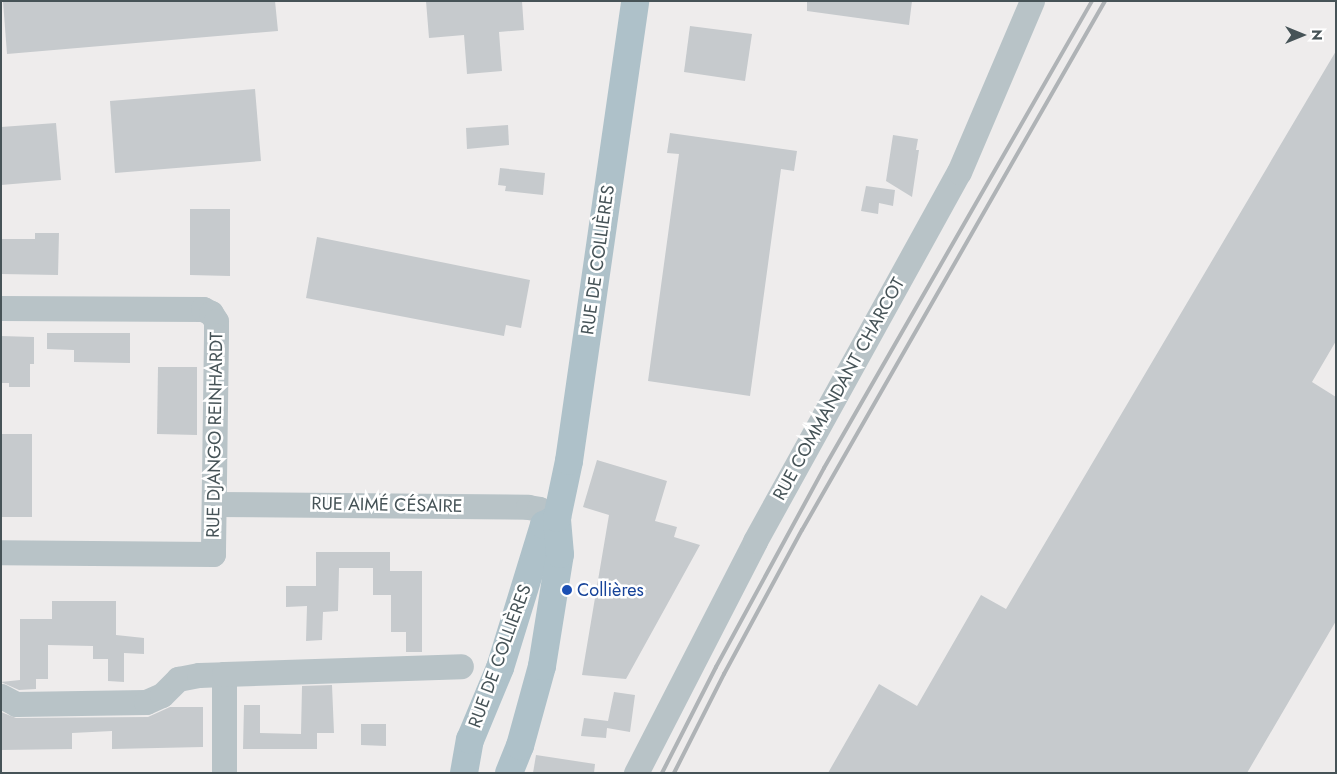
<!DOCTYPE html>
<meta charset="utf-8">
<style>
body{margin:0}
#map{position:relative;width:1337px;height:774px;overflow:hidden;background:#eeecec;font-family:Jost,sans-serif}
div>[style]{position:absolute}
.building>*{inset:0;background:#c6cacd}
.minor>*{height:25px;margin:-12.5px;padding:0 12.5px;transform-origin:12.5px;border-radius:12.5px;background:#b8c3c7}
.major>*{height:28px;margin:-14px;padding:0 14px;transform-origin:14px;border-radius:14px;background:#aec1c9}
.rail>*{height:4px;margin:-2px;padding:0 2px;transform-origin:2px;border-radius:2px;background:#afb3b6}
.dots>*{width:14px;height:14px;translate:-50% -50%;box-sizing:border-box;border:2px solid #fff;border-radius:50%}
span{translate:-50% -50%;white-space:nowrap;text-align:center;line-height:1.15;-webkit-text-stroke:5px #fff;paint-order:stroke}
.street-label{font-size:18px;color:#465357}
.transit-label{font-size:18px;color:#164399}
.left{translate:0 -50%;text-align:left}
.frame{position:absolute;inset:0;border:2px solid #465357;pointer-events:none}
.north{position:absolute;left:1277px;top:10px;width:50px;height:50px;-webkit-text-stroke:4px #fff;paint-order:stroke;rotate:90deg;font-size:14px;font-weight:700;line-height:20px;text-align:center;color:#465357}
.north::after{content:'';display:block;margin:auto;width:18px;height:22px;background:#465357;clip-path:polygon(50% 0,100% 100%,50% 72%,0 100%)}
</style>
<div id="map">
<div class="building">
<i style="clip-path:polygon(3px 1px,275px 1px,278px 31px,7px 54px)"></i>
<i style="clip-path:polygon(426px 1px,522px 1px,524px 30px,499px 32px,502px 71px,467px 74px,464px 35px,429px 38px)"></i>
<i style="clip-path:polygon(807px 1px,912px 1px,909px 25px,807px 11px)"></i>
<i style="clip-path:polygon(690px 26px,752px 34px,745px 81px,684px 72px)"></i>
<i style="clip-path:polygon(1336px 51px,1336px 341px,1312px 382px,1336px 397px,1336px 621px,1247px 773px,828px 773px,879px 684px,917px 706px,981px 595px,1006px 609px)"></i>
<i style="clip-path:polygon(255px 89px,261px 161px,115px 173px,110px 101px)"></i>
<i style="clip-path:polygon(56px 123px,61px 180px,1px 185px,1px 127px)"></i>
<i style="clip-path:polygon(508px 125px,509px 145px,467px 149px,466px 128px)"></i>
<i style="clip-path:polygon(670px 133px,797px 151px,794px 171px,781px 169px,750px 396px,648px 381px,679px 154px,667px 153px)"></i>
<i style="clip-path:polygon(893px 135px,918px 139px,916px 150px,919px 150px,912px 197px,886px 181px)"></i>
<i style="clip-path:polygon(500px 168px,545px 173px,543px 195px,505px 191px,506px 186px,498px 185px)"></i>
<i style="clip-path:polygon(866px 186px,895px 190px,893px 206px,879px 203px,878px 214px,861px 211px)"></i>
<i style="clip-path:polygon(190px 209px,230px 209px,230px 276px,190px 275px)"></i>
<i style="clip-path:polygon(35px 233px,59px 233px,58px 275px,1px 274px,1px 239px,35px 239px)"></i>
<i style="clip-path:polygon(317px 237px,530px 280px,521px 328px,506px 325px,504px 336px,306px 298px)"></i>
<i style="clip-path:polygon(47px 333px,130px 333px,130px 363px,74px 362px,74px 350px,47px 349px)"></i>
<i style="clip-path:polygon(1px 336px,34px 337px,34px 364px,30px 364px,30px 387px,9px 387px,9px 383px,1px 383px)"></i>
<i style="clip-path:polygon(158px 367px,197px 367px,197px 435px,157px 434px)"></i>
<i style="clip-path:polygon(1px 434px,32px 434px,32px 517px,1px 517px)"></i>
<i style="clip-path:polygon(597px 460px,667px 481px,655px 521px,677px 527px,674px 537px,700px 545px,626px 679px,582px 675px,609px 515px,583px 507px)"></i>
<i style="clip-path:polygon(316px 552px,390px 552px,390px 571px,422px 571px,422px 652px,406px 652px,406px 632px,391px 632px,391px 595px,373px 595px,373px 568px,339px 568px,338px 611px,323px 612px,322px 640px,306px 641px,307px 606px,286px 607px,286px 586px,316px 586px)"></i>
<i style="clip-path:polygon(52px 601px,116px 601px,116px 635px,144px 638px,144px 654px,124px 653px,124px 682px,108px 681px,108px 659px,93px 659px,93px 646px,48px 645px,48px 679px,36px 679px,36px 689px,19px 690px,1px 682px,20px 680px,20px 619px,52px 619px)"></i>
<i style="clip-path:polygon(332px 685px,334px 733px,317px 733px,317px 749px,243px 749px,244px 705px,260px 705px,260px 733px,301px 734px,302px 686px)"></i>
<i style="clip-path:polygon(614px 692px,635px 695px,630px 732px,607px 728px,606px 738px,581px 736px,584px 718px,608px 721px)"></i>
<i style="clip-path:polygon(170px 707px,203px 707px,203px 747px,112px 749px,112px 731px,72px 733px,72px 749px,1px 750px,1px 712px,16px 718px,148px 717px)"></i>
<i style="clip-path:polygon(361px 724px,386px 724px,386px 746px,361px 745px)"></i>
<i style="clip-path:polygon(536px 755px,595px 764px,594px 773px,533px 773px)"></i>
</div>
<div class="minor">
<i style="left:1px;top:308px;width:202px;rotate:0.3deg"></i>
<i style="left:203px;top:309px;width:9px;rotate:27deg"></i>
<i style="left:211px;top:313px;width:9px;rotate:58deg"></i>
<i style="left:216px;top:321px;width:14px;rotate:90deg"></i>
<i style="left:216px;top:335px;width:219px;rotate:90.8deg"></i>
<i style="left:213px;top:554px;width:212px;rotate:-179.5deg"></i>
<i style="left:214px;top:504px;width:314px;rotate:0.5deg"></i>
<i style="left:528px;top:507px;width:11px;rotate:10deg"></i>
<i style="left:539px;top:509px;width:20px;rotate:27deg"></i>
<i style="left:1px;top:696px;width:17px;rotate:28deg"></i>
<i style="left:16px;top:704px;width:130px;rotate:-0.9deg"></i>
<i style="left:146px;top:702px;width:17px;rotate:-24deg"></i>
<i style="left:162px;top:695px;width:23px;rotate:-45deg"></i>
<i style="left:178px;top:679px;width:21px;rotate:-11deg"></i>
<i style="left:199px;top:675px;width:25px;rotate:-2deg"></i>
<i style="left:224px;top:773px;width:99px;rotate:-90deg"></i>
<i style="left:224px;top:674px;width:237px;rotate:-1.9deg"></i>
<i style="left:636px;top:773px;width:261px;rotate:-62.8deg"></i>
<i style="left:755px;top:541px;width:422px;rotate:-61.1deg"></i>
<i style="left:959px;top:172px;width:186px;rotate:-66.9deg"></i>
</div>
<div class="major">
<i style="left:464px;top:773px;width:34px;rotate:-80deg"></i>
<i style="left:470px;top:740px;width:78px;rotate:-67.4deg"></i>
<i style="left:500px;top:668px;width:150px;rotate:-72.9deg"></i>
<i style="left:544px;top:525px;width:15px;rotate:-28deg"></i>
<i style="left:509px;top:773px;width:29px;rotate:-68deg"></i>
<i style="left:520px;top:746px;width:83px;rotate:-74.6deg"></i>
<i style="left:542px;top:666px;width:113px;rotate:-80.9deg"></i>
<i style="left:560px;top:554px;width:36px;rotate:-95deg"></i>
<i style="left:557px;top:518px;width:58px;rotate:-78.1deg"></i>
<i style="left:569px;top:461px;width:465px;rotate:-81.8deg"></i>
</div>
<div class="rail">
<i style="left:662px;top:773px;width:119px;rotate:-63deg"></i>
<i style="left:716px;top:667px;width:226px;rotate:-61.5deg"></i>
<i style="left:824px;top:468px;width:538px;rotate:-60.15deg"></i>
<i style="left:674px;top:773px;width:111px;rotate:-63.2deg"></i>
<i style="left:724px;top:674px;width:164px;rotate:-61.6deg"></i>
<i style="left:802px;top:530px;width:610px;rotate:-60.2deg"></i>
</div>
<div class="dots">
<i style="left:567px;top:590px;background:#1a4fb4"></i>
</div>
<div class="street-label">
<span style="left:598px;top:260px;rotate:-82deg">RUE DE COLLIÈRES</span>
<span style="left:839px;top:389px;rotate:-61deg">RUE COMMANDANT CHARCOT</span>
<span style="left:215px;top:435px;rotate:-89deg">RUE DJANGO REINHARDT</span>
<span style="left:387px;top:505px;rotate:1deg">RUE AIMÉ CÉSAIRE</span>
<span style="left:500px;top:656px;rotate:-70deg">RUE DE COLLIÈRES</span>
</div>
<div class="transit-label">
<span class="left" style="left:577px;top:590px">Collières</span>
</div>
<div class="frame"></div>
<div class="north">N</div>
</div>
